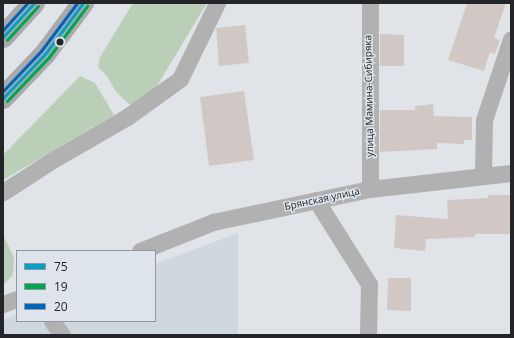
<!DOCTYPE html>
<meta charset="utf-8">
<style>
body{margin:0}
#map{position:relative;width:514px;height:338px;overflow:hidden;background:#e0e4e8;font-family:"Open Sans",sans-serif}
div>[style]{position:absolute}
.built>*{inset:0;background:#cfd8df}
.forest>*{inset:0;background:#bbcfb8}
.building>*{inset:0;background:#d1c8c6}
.street>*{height:17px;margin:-8.5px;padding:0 8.5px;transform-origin:8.5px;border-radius:8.5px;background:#b1b1b2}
.primary>*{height:22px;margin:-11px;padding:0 11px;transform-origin:11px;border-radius:11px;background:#aaaaac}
.bus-1>*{height:3px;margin:-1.5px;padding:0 1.5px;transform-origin:1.5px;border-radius:1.5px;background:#02a2c6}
.bus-2>*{height:3px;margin:-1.5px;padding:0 1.5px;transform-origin:1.5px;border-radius:1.5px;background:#00a651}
.bus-3>*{height:3px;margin:-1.5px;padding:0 1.5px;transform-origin:1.5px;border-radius:1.5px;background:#0065bd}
.dots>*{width:11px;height:11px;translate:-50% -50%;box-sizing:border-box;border:2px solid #dde4eb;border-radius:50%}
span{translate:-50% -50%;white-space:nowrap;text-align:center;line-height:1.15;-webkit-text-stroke:3px #dde4eb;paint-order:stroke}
.street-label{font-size:10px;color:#232528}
.frame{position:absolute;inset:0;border:4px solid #232528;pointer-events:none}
.legend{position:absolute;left:16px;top:250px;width:140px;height:72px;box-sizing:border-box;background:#dde4eb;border:1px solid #93989d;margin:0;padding:5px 7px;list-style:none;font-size:12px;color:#232528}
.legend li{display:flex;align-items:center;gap:8px;height:20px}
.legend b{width:20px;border:1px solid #93989d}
</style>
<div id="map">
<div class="built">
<i style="clip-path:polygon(238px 233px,238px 335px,3px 335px,3px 320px,17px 314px,17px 321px,155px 321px,155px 264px)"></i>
</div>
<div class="forest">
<i style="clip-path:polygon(133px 3px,207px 3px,154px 91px,130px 105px,116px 92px,107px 76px,98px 67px,100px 57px)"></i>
<i style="clip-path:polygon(80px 76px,95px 83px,114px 115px,3px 180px,3px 155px)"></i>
<i style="clip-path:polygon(3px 235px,14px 257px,13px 275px,3px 285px)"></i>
</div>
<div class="building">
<i style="clip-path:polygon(467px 3px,506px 3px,494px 38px,500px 40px,495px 54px,490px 52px,484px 71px,448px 60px)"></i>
<i style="clip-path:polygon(245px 25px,249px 63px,219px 66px,216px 28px)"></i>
<i style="clip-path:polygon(380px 34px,404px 35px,404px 66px,380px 66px)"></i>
<i style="clip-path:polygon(244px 91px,254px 160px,209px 166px,200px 97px)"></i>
<i style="clip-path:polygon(433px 104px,434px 116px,472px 117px,472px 140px,464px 140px,464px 144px,437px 143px,437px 149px,380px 152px,380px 110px,415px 110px,415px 106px)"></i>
<i style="clip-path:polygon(488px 195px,511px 195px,511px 234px,475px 234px,475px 237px,426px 239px,425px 251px,394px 248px,396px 215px,448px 219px,447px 200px,488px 198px)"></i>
<i style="clip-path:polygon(388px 278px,411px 278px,411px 311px,387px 310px)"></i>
</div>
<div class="street">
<i style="left:370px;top:3px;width:186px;rotate:90deg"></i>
<i style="left:483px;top:175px;width:55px;rotate:-89deg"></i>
<i style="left:484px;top:120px;width:85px;rotate:-71.6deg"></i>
<i style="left:3px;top:192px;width:57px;rotate:-32.9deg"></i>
<i style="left:51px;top:161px;width:88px;rotate:-30.1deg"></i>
<i style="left:127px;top:117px;width:65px;rotate:-35.6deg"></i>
<i style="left:180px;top:79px;width:85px;rotate:-64deg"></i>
<i style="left:316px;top:200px;width:99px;rotate:57.8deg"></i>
<i style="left:369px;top:284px;width:51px;rotate:91.1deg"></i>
<i style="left:140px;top:251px;width:79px;rotate:-21.7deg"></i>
<i style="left:213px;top:222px;width:160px;rotate:-11.9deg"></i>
<i style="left:370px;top:189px;width:142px;rotate:-6.5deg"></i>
<i style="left:3px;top:304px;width:15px;rotate:-20deg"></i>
<i style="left:52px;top:321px;width:17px;rotate:54deg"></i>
</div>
<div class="primary">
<i style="left:3px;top:37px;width:46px;rotate:-47.6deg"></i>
<i style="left:3px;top:98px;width:61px;rotate:-46.3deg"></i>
<i style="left:45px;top:54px;width:64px;rotate:-53.3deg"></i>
</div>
<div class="bus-1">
<i style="left:3px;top:37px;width:46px;rotate:-47.6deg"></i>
<i style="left:3px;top:98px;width:61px;rotate:-46.3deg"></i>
<i style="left:45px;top:54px;width:64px;rotate:-53.3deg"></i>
</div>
<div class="bus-2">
<i style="left:7px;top:40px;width:46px;rotate:-47.6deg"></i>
<i style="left:7px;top:101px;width:61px;rotate:-46.3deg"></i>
<i style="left:49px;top:57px;width:64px;rotate:-53.3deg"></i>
</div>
<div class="bus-3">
<i style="left:3px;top:30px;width:36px;rotate:-48deg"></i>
<i style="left:3px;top:91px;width:55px;rotate:-46.5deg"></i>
<i style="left:41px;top:51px;width:60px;rotate:-53.1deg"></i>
</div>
<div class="dots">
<i style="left:60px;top:42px;background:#232528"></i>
</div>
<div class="street-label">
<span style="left:369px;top:96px;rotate:-91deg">улица Мамина-Сибиряка</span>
<span style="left:322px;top:199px;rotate:-12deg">Брянская улица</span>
</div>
<div class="frame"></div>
<ul class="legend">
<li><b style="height:5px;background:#02a2c6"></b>75</li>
<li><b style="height:5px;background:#00a651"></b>19</li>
<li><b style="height:5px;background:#0065bd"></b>20</li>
</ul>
</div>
